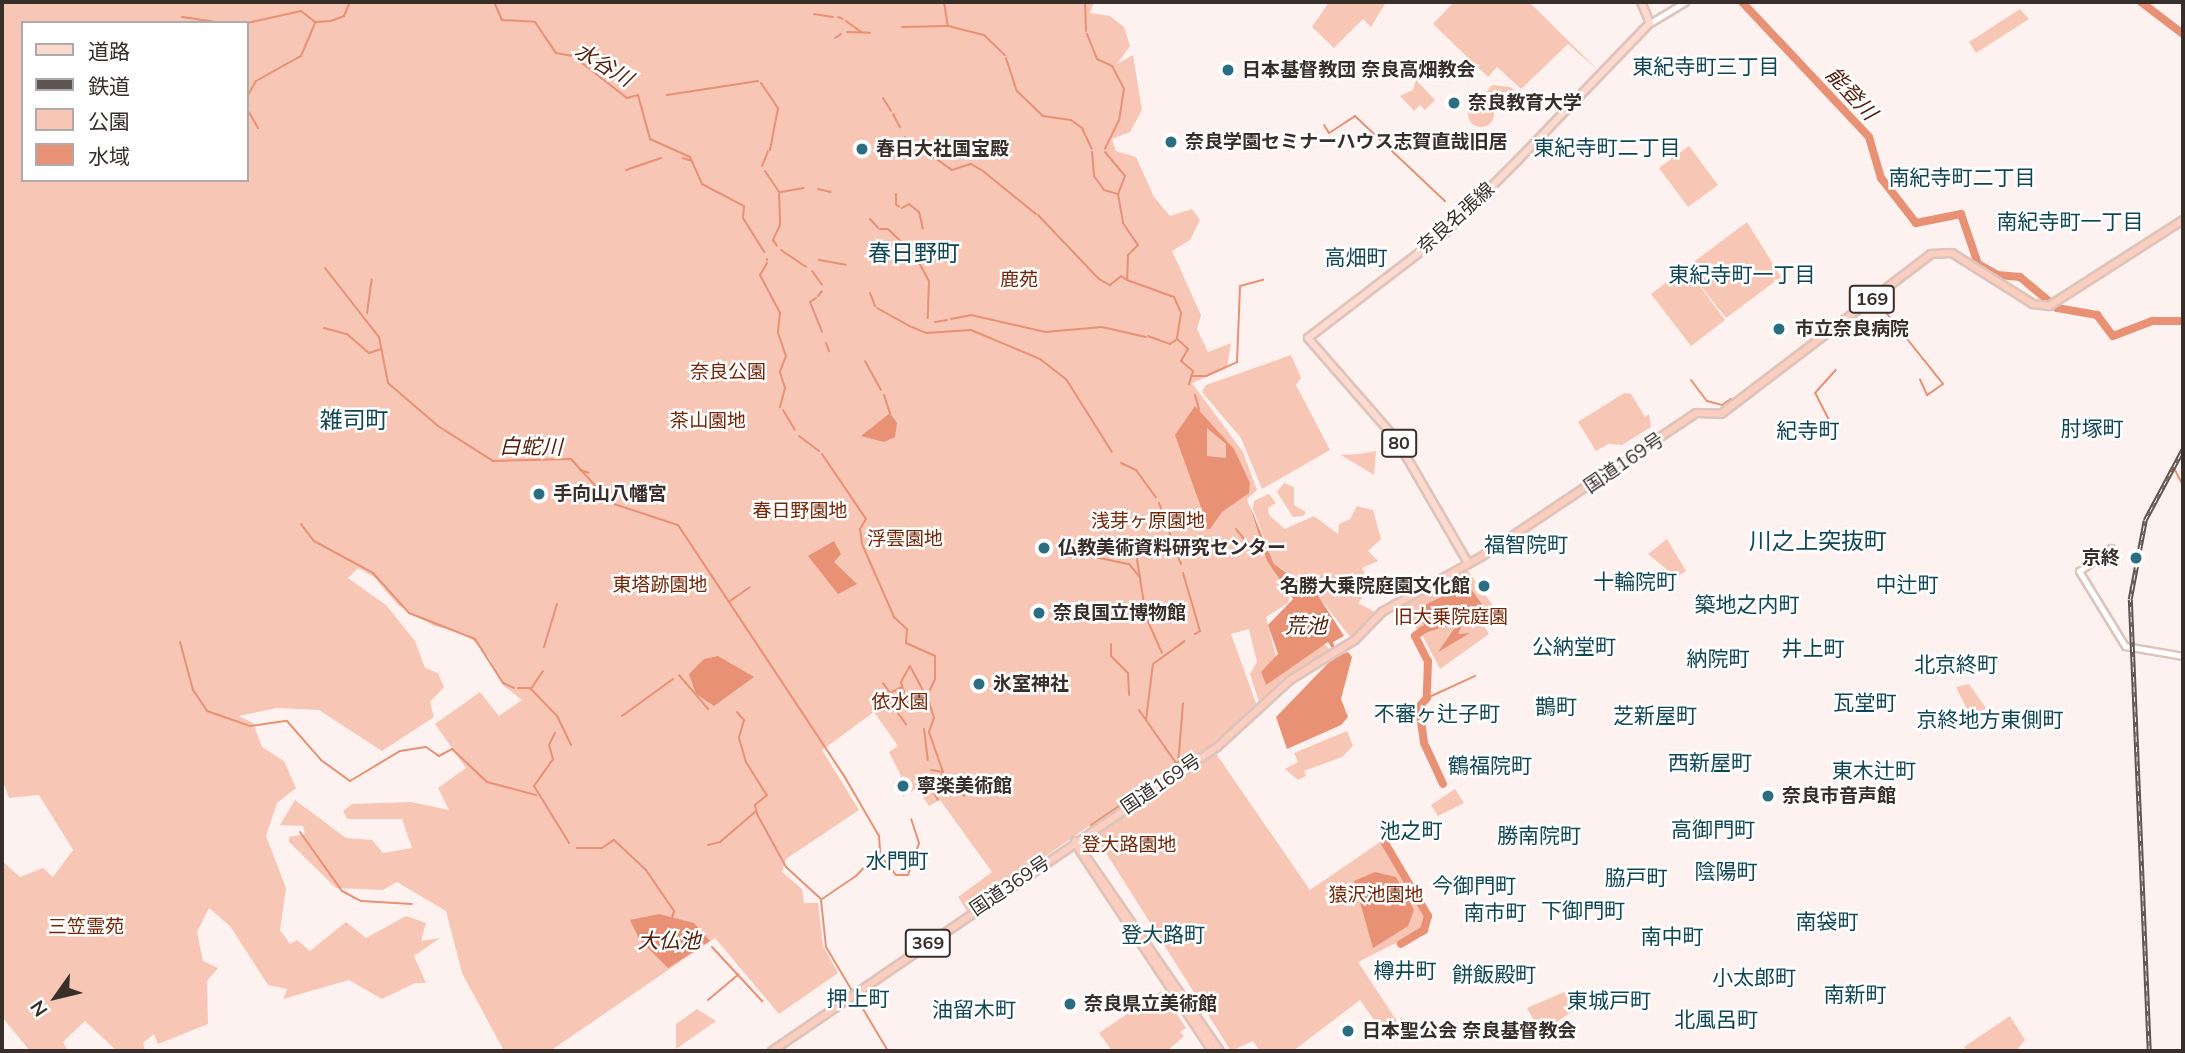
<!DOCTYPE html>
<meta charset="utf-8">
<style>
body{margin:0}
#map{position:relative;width:2185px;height:1053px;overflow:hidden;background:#fdf2ef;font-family:Mulish,"Noto Sans JP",sans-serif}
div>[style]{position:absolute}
.green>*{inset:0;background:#f7c6b5}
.round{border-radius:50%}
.water>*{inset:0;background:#e89174}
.stream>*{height:2px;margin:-1px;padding:0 1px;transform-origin:1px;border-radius:1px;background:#e89174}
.river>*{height:8px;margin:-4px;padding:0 4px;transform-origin:4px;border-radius:4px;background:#e89174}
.roads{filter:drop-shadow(2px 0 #dec4bb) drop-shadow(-2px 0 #dec4bb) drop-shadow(0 2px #dec4bb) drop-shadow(0 -2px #dec4bb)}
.secondary>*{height:5px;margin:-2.5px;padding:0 2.5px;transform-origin:2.5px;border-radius:2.5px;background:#fff}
.primary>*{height:6px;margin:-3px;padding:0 3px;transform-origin:3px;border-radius:3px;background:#fcdacf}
.trunk>*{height:6px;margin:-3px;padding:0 3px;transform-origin:3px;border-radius:3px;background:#fbcebf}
.rail>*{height:4.5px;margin-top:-2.25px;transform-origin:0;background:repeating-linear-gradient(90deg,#fff 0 5px,#5f5551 0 10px);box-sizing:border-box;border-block:2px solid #5f5551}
.dots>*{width:19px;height:19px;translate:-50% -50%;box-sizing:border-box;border:4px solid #fff;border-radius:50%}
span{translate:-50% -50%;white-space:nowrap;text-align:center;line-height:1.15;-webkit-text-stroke:5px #fff;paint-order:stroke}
.shield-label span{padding:2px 5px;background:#fff;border:2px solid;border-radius:5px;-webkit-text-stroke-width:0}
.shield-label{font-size:18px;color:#382e2a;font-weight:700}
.poi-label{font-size:19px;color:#382e2a;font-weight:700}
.left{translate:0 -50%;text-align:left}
.right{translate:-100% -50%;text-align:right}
.street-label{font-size:19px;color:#382e2a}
.park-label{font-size:19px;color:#732608}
.water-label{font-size:21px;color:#56200d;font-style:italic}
.neighbourhood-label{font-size:21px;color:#104756}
.quarter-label{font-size:23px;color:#104756}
.frame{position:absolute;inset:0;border:4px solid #382e2a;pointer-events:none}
.legend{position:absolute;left:21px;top:21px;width:228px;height:161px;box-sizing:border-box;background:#fff;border:2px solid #afabaa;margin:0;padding:9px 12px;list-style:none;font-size:21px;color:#382e2a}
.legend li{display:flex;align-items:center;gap:14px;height:35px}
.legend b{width:35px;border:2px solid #afabaa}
.north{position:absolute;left:21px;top:962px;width:70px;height:70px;-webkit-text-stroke:5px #fff;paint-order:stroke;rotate:236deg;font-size:19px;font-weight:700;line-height:28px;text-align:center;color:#382e2a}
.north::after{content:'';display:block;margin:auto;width:24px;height:32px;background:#382e2a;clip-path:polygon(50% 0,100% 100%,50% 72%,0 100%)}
</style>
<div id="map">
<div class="green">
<i style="clip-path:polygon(evenodd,2px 2px,1094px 2px,1090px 13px,1110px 16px,1124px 27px,1130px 46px,1117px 64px,1133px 55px,1142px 110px,1130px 132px,1112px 139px,1116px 151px,1136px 157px,1154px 197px,1170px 216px,1192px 209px,1200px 220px,1190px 240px,1172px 251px,1201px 315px,1197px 329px,1208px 352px,1231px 343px,1227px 368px,1192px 383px,1243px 452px,1257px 490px,1247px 499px,1267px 561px,1290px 595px,1288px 603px,1266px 617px,1277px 660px,1261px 672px,1266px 684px,1324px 644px,1331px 650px,1286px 676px,1259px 702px,1250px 674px,1257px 662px,1249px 629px,1231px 634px,1257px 706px,1210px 745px,1310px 890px,1386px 838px,1429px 917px,1424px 931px,1400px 946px,1398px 942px,1358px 962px,1397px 1021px,1383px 1033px,1360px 1000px,1293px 1051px,1260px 1051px,1253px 1041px,1231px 1051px,1089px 826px,967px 911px,958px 897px,992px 872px,940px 800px,929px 806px,917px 788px,903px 797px,893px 782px,901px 776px,889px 752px,898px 746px,874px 712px,822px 750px,859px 810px,786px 859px,782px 872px,802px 889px,804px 903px,818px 903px,823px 946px,838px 973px,779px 1014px,715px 938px,550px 1051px,504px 1051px,462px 973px,446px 911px,397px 882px,383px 890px,336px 888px,289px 842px,289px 837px,305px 834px,303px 826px,280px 825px,295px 800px,346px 838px,372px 840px,383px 853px,412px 848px,402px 819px,347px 819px,343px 811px,352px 804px,411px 802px,449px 810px,438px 788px,466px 768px,435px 724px,480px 692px,499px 716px,522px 700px,503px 685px,490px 659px,467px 634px,434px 626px,398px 605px,374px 577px,358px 568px,348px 578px,386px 605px,415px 641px,425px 668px,438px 673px,444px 687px,430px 702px,434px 717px,382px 751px,319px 710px,277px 708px,239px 716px,253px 723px,262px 747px,284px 761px,296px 788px,277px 803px,266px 836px,286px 888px,280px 930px,290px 944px,297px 940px,310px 951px,346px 922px,366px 938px,406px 916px,426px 923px,421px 941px,440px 938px,414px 956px,426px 983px,415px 983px,382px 999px,349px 980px,283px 999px,287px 989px,268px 985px,230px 926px,209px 908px,197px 932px,203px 961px,218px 968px,207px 981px,208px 1024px,158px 1044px,154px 1034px,143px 1043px,145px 1051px,117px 1051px,85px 1021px,63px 1042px,68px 1051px,30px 1051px,2px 1017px,2px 861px,20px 877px,43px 868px,53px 877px,73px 850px,39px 795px,9px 798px,2px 779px,2px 2px,23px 23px,247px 23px,247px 180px,23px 180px,23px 23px)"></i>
<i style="clip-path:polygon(1329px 2px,1386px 2px,1371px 27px,1363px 19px,1334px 48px,1312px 27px)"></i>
<i style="clip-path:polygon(1454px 2px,1529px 2px,1599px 71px,1568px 44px,1521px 89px,1497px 67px,1488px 77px,1433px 24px)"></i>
<i style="clip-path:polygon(2020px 9px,2029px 19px,1976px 53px,1969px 42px)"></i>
<i style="clip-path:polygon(1416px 80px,1435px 100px,1425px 110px,1420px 105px,1414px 111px,1400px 96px,1413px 90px)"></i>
<i style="clip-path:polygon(1492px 85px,1510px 87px,1520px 94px,1504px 110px,1486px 93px)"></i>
<i class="round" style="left:1468px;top:101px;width:26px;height:26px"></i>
<i style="clip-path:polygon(1689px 146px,1718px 185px,1688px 207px,1659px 168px)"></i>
<i style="clip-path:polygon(1747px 222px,1781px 277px,1726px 318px,1688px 270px,1725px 320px,1691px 346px,1651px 294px)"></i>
<i style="clip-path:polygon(1291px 355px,1301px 378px,1296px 385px,1330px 450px,1262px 489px,1241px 438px,1202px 392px,1206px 385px)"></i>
<i style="clip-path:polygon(1624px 393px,1631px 394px,1645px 417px,1649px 414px,1651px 427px,1622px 445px,1608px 444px,1596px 451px,1578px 422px)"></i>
<i style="clip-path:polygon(1376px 451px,1374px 475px,1341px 455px,1359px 454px)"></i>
<i style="clip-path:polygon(1284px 483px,1294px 487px,1294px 505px,1306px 512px,1303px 516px,1293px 517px,1277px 492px)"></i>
<i style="clip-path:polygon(1269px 494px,1276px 503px,1268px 508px,1269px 515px,1285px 529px,1314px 516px,1338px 534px,1339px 524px,1350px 519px,1357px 506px,1373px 510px,1381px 539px,1368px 551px,1378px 561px,1362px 568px,1368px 581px,1380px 578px,1358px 603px,1375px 612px,1352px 639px,1310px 586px,1274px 564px,1253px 509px,1254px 501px)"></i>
<i style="clip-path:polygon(1667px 539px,1686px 571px,1676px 577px,1648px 554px)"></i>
<i style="clip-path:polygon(1468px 571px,1499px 614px,1484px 626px,1489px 634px,1440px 669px,1421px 633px,1397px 610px,1453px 572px)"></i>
<i style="clip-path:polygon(1969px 684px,1986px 708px,1971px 717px,1956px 687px)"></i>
<i style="clip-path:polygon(1347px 731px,1353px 746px,1342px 757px,1304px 771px,1306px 776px,1298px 780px,1285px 769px,1298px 762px,1294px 753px)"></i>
<i style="clip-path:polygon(1455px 789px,1464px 803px,1438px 816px,1431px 805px)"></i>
<i style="clip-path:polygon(1161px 991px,1186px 1028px,1180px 1032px,1184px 1036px,1167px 1051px,1112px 1051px,1099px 1033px)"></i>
<i style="clip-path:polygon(1564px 992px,1577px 1008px,1541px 1033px,1527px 1008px)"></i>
<i style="clip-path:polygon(697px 1009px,716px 1021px,676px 1049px,676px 1024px)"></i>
<i style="clip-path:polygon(2010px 1016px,2025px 1040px,2016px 1051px,1967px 1051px,1964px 1047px)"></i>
</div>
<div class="water">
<i style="clip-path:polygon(evenodd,1195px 406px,1234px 449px,1250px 483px,1249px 493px,1222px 512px,1210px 529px,1202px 528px,1202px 510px,1175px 435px,1195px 406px,1207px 428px,1226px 444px,1226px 458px,1207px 456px,1207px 428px)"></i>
<i style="clip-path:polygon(890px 413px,897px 423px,895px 437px,884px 442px,861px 436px)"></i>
<i style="clip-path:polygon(1249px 504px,1274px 564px,1317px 594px,1344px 636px,1333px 642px,1338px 656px,1348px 652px,1352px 657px,1341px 699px,1348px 717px,1341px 725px,1287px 749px,1276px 717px,1336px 655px,1328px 642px,1266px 685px,1261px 672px,1278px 654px,1268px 625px,1293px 599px,1267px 561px)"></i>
<i style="clip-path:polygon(834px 541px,841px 554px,834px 562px,857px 584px,838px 594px,808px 556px)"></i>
<i style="clip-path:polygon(1460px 574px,1489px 614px,1477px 624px,1458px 618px,1462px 625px,1458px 634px,1470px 633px,1438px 652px,1459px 622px,1425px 633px,1421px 607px,1449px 593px)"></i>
<i style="clip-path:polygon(718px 656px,754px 677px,714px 706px,696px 694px,689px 674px,704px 659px)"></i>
<i style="clip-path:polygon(1375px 872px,1396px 877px,1414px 910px,1408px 926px,1373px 948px,1354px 881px)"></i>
<i style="clip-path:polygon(659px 914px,694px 923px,710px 941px,668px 968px,639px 939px,630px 920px)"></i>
</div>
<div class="stream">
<i style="left:494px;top:2px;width:20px;rotate:66deg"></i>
<i style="left:502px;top:20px;width:33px;rotate:3deg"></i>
<i style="left:535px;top:22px;width:37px;rotate:56deg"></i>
<i style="left:556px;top:53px;width:17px;rotate:10deg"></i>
<i style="left:573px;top:56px;width:68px;rotate:37.9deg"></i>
<i style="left:627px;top:98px;width:11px;rotate:-15deg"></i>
<i style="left:638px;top:95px;width:46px;rotate:74.7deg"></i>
<i style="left:650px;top:139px;width:44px;rotate:24.2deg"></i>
<i style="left:690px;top:157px;width:30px;rotate:66deg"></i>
<i style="left:702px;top:184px;width:47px;rotate:27.6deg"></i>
<i style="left:744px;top:206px;width:12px;rotate:95deg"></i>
<i style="left:743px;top:218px;width:40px;rotate:58deg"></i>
<i style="left:944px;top:2px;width:24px;rotate:81deg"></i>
<i style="left:948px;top:26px;width:37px;rotate:14deg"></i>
<i style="left:984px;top:35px;width:29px;rotate:44deg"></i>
<i style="left:1085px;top:2px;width:29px;rotate:88deg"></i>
<i style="left:814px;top:14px;width:19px;rotate:9deg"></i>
<i style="left:182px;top:17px;width:42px;rotate:8.1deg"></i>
<i style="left:838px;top:17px;width:5px;rotate:22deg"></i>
<i style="left:846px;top:21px;width:19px;rotate:36deg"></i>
<i style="left:247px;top:23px;width:55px;rotate:-12.5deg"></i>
<i style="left:301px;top:11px;width:18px;rotate:38deg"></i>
<i style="left:315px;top:22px;width:16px;rotate:-4deg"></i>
<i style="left:331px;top:21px;width:14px;rotate:-21deg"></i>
<i style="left:344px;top:16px;width:15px;rotate:-67deg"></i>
<i style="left:902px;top:27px;width:46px;rotate:-1.2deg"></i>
<i style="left:847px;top:32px;width:23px;rotate:2deg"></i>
<i style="left:1087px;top:34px;width:27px;rotate:68deg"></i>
<i style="left:1097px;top:59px;width:17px;rotate:25deg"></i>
<i style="left:1112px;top:66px;width:26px;rotate:62deg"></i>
<i style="left:1124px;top:89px;width:31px;rotate:99deg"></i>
<i style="left:1119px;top:120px;width:32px;rotate:116deg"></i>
<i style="left:835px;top:38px;width:7px;rotate:-34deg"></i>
<i style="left:1006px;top:58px;width:35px;rotate:72deg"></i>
<i style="left:1017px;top:91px;width:36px;rotate:44deg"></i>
<i style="left:1043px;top:116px;width:28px;rotate:8deg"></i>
<i style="left:1071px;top:120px;width:14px;rotate:36deg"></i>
<i style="left:1082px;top:128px;width:23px;rotate:65deg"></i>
<i style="left:761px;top:83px;width:30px;rotate:56deg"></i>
<i style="left:778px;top:108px;width:43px;rotate:100.8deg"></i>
<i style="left:667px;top:95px;width:92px;rotate:-8.7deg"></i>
<i style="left:247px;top:97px;width:18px;rotate:-61deg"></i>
<i style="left:256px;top:81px;width:51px;rotate:-29.1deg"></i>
<i style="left:301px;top:56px;width:36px;rotate:-67deg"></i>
<i style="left:883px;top:98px;width:15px;rotate:58deg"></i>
<i style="left:247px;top:109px;width:22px;rotate:60deg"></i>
<i style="left:893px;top:114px;width:15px;rotate:62deg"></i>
<i style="left:1324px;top:125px;width:9px;rotate:58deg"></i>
<i style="left:1329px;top:133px;width:31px;rotate:-33deg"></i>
<i style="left:1355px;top:116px;width:124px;rotate:43.4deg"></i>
<i style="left:905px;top:137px;width:8px;rotate:67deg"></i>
<i style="left:915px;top:144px;width:45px;rotate:35.1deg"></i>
<i style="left:952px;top:170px;width:20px;rotate:-18deg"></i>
<i style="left:971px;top:164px;width:14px;rotate:30deg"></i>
<i style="left:983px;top:171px;width:68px;rotate:39.1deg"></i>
<i style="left:1092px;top:152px;width:24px;rotate:85deg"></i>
<i style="left:1094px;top:176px;width:17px;rotate:54deg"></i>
<i style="left:1104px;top:190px;width:15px;rotate:16deg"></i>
<i style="left:1105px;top:152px;width:31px;rotate:50deg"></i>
<i style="left:1125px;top:176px;width:19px;rotate:111deg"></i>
<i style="left:1118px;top:194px;width:29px;rotate:80deg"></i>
<i style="left:1123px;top:223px;width:27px;rotate:56deg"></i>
<i style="left:1138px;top:245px;width:14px;rotate:135deg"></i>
<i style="left:1128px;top:255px;width:25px;rotate:92deg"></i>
<i style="left:1127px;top:280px;width:50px;rotate:19.9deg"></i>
<i style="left:1174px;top:297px;width:17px;rotate:66deg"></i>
<i style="left:1181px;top:313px;width:26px;rotate:99deg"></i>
<i style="left:1177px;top:339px;width:15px;rotate:42deg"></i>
<i style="left:1188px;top:349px;width:14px;rotate:120deg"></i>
<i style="left:1181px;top:361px;width:16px;rotate:40deg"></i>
<i style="left:1193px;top:371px;width:14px;rotate:107deg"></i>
<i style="left:683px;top:158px;width:9px;rotate:18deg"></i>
<i style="left:762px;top:166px;width:16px;rotate:-68deg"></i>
<i style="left:626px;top:170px;width:37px;rotate:-19deg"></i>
<i style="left:765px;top:171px;width:25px;rotate:56deg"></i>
<i style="left:779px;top:192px;width:33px;rotate:88deg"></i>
<i style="left:780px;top:225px;width:17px;rotate:115deg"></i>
<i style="left:773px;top:240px;width:7px;rotate:56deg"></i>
<i style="left:818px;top:189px;width:13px;rotate:13deg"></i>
<i style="left:781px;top:192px;width:23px;rotate:-10deg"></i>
<i style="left:896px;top:194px;width:9px;rotate:90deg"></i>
<i style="left:896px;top:204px;width:4px;rotate:45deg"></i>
<i style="left:902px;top:208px;width:8px;rotate:-30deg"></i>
<i style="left:909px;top:204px;width:13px;rotate:39deg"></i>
<i style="left:919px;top:212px;width:17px;rotate:77deg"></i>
<i style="left:1038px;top:215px;width:88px;rotate:46.4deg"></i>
<i style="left:1099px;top:279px;width:13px;rotate:29deg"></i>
<i style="left:1110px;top:285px;width:14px;rotate:-39deg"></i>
<i style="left:1121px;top:276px;width:7px;rotate:34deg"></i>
<i style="left:870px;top:219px;width:12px;rotate:48deg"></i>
<i style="left:880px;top:229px;width:8px"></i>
<i style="left:888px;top:229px;width:35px;rotate:44deg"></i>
<i style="left:781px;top:250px;width:30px;rotate:34deg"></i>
<i style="left:915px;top:255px;width:30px;rotate:62deg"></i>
<i style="left:929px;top:281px;width:37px;rotate:92deg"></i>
<i style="left:767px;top:259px;width:1px;rotate:90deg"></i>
<i style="left:819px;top:260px;width:27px;rotate:10deg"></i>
<i style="left:767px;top:263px;width:14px;rotate:120deg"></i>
<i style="left:760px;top:275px;width:43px;rotate:62.2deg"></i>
<i style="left:780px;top:313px;width:20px;rotate:96deg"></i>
<i style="left:778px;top:333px;width:24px;rotate:71deg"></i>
<i style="left:786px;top:356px;width:17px;rotate:111deg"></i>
<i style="left:780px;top:372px;width:17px;rotate:73deg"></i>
<i style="left:785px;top:388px;width:20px;rotate:105deg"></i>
<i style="left:325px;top:268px;width:88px;rotate:52deg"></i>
<i style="left:379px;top:337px;width:47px;rotate:78.9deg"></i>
<i style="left:388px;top:383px;width:66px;rotate:40.7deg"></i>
<i style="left:438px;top:426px;width:65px;rotate:32.5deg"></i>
<i style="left:493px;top:461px;width:78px;rotate:-1.5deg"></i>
<i style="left:571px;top:459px;width:59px;rotate:47.7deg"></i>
<i style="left:611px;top:503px;width:71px;rotate:18.2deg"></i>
<i style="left:678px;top:525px;width:299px;rotate:56.5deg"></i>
<i style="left:843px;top:774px;width:72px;rotate:59.9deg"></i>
<i style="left:879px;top:836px;width:16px;rotate:86deg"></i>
<i style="left:812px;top:271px;width:17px;rotate:54deg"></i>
<i style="left:870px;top:293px;width:14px;rotate:69deg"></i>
<i style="left:818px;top:296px;width:6px;rotate:-51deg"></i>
<i style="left:816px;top:298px;width:7px;rotate:146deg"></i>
<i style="left:810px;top:302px;width:32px;rotate:68deg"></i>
<i style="left:1880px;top:305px;width:101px;rotate:51.4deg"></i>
<i style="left:1943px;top:384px;width:19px;rotate:145deg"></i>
<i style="left:1927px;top:395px;width:17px;rotate:-114deg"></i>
<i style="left:877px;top:308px;width:38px;rotate:29deg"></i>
<i style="left:367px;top:313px;width:34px;rotate:-82deg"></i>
<i style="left:951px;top:319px;width:20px;rotate:-11deg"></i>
<i style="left:971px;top:315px;width:76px;rotate:12.9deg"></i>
<i style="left:1045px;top:332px;width:57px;rotate:-5deg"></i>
<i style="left:1102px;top:327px;width:45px;rotate:12.8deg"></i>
<i style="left:935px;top:322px;width:12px;rotate:-9deg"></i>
<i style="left:912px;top:327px;width:15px;rotate:23deg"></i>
<i style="left:926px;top:333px;width:45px;rotate:-3.8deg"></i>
<i style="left:971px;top:330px;width:75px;rotate:22.8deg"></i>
<i style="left:1040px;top:359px;width:33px;rotate:38deg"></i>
<i style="left:1066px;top:379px;width:86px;rotate:57.8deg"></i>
<i style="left:324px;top:328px;width:24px;rotate:15deg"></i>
<i style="left:347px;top:334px;width:29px;rotate:41deg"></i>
<i style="left:369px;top:353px;width:13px;rotate:-18deg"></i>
<i style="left:1148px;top:336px;width:23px;rotate:20deg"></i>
<i style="left:1170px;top:344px;width:7px;rotate:-34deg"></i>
<i style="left:826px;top:343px;width:9px;rotate:69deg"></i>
<i style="left:865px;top:361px;width:33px;rotate:61deg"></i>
<i style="left:1191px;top:376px;width:15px"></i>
<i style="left:1206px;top:376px;width:34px;rotate:-24deg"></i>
<i style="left:1237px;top:362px;width:76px;rotate:-87.7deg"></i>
<i style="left:1240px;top:286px;width:24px;rotate:-15deg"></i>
<i style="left:1691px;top:380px;width:26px;rotate:53deg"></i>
<i style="left:1707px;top:401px;width:16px;rotate:15deg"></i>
<i style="left:1722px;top:405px;width:11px;rotate:-34deg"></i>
<i style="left:884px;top:395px;width:19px;rotate:72deg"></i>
<i style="left:1195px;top:395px;width:15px;rotate:74deg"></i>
<i style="left:783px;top:410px;width:23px;rotate:59deg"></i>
<i style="left:1829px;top:420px;width:30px;rotate:-117deg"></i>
<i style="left:1815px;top:393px;width:31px;rotate:-48deg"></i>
<i style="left:799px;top:436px;width:25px;rotate:37deg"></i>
<i style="left:822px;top:454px;width:78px;rotate:55.9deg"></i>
<i style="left:866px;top:519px;width:12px;rotate:121deg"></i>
<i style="left:860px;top:529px;width:15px;rotate:82deg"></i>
<i style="left:862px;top:544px;width:80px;rotate:66.3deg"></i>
<i style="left:894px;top:617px;width:18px;rotate:43deg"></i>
<i style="left:907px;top:629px;width:14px;rotate:94deg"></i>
<i style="left:906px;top:643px;width:32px;rotate:24deg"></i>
<i style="left:935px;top:656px;width:23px;rotate:90deg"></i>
<i style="left:935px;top:679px;width:19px;rotate:115deg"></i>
<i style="left:927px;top:696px;width:23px;rotate:72deg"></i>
<i style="left:934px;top:718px;width:15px;rotate:110deg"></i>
<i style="left:929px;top:732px;width:42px;rotate:70.7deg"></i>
<i style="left:943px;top:772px;width:21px;rotate:118deg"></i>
<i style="left:933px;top:791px;width:10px;rotate:61deg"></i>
<i style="left:1121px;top:463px;width:17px;rotate:25deg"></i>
<i style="left:1136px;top:470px;width:34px;rotate:54deg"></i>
<i style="left:580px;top:470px;width:9px;rotate:18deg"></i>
<i style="left:2175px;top:470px;width:18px;rotate:63deg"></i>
<i style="left:1159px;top:503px;width:65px;rotate:70.2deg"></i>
<i style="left:301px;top:524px;width:21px;rotate:53deg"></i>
<i style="left:314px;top:541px;width:67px;rotate:28.5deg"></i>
<i style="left:373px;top:573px;width:54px;rotate:48deg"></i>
<i style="left:409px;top:613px;width:71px;rotate:21.5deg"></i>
<i style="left:475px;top:639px;width:52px;rotate:57.5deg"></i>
<i style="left:503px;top:683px;width:12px;rotate:24deg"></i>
<i style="left:1236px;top:529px;width:19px;rotate:51deg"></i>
<i style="left:1248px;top:544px;width:15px;rotate:11deg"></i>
<i style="left:1134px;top:540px;width:78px;rotate:81.1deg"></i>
<i style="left:1146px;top:617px;width:39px;rotate:66deg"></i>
<i style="left:1090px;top:556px;width:40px;rotate:12deg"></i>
<i style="left:1129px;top:564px;width:17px;rotate:50deg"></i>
<i style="left:1183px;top:573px;width:60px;rotate:73.7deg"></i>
<i style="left:1200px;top:631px;width:6px;rotate:149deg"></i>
<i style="left:730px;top:601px;width:24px;rotate:-35deg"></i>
<i style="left:180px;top:642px;width:50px;rotate:74.8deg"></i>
<i style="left:193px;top:690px;width:25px;rotate:56deg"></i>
<i style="left:207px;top:711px;width:46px;rotate:19.2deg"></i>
<i style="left:250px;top:726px;width:37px;rotate:-8deg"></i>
<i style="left:287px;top:721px;width:52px;rotate:48.9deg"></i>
<i style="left:321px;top:760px;width:36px;rotate:36deg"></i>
<i style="left:350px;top:781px;width:58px;rotate:-31deg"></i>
<i style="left:400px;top:751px;width:26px;rotate:-9deg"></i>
<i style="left:426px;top:747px;width:16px;rotate:35deg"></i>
<i style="left:439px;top:756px;width:15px;rotate:-28deg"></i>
<i style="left:452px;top:749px;width:48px;rotate:43.3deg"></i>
<i style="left:487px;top:782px;width:51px;rotate:14.9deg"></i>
<i style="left:1111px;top:644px;width:12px;rotate:90deg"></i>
<i style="left:1111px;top:656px;width:24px;rotate:45deg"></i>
<i style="left:1128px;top:673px;width:22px;rotate:87deg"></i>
<i style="left:544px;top:647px;width:45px;rotate:-73.2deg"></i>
<i style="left:543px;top:671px;width:22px;rotate:124deg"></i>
<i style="left:531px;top:689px;width:37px;rotate:46deg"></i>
<i style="left:557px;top:716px;width:32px;rotate:64deg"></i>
<i style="left:679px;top:675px;width:45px;rotate:49.5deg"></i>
<i style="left:883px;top:683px;width:12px;rotate:55deg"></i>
<i style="left:890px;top:693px;width:13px;rotate:-27deg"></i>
<i style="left:518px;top:688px;width:12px"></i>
<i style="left:904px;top:698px;width:14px;rotate:129deg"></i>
<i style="left:895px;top:709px;width:19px;rotate:54deg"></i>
<i style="left:1427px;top:698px;width:53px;rotate:-24.6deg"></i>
<i style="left:909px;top:707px;width:26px;rotate:-108deg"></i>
<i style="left:901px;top:682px;width:18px;rotate:-61deg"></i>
<i style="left:910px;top:666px;width:30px;rotate:62deg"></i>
<i style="left:1139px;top:710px;width:68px;rotate:55.1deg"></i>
<i style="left:737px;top:712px;width:11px;rotate:49deg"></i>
<i style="left:744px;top:720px;width:19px;rotate:106deg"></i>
<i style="left:739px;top:738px;width:25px;rotate:74deg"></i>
<i style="left:746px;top:762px;width:39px;rotate:58deg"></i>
<i style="left:767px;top:795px;width:16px;rotate:140deg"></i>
<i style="left:755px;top:805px;width:9px;rotate:77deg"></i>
<i style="left:757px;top:814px;width:60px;rotate:61.3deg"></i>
<i style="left:786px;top:867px;width:47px;rotate:42.4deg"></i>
<i style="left:622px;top:716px;width:63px;rotate:-36deg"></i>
<i style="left:1146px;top:720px;width:56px;rotate:-82.9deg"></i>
<i style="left:1153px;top:664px;width:39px;rotate:-36deg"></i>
<i style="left:924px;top:729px;width:31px;rotate:83deg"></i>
<i style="left:555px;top:733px;width:13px;rotate:117deg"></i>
<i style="left:549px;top:745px;width:15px;rotate:74deg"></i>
<i style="left:553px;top:759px;width:33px;rotate:125deg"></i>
<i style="left:534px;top:786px;width:67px;rotate:58.4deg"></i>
<i style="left:1178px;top:765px;width:62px;rotate:-85.4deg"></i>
<i style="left:931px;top:770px;width:12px;rotate:9deg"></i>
<i style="left:954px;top:791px;width:7px;rotate:-27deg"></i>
<i style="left:960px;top:788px;width:9px;rotate:63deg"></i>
<i style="left:1126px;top:801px;width:56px;rotate:-34.8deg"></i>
<i style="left:1091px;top:825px;width:34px;rotate:-34deg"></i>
<i style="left:300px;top:832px;width:72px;rotate:54.6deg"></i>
<i style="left:342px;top:891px;width:21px;rotate:28deg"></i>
<i style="left:361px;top:901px;width:51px;rotate:3.4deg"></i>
<i style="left:708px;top:845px;width:12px;rotate:-14deg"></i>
<i style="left:720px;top:842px;width:48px;rotate:-40.7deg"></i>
<i style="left:577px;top:848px;width:25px"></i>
<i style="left:602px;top:848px;width:14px;rotate:-34deg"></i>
<i style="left:614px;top:840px;width:44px;rotate:43.2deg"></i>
<i style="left:646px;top:870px;width:50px;rotate:55.7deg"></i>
<i style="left:674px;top:911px;width:7px;rotate:106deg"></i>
<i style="left:822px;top:899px;width:41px;rotate:-34.1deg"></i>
<i style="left:856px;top:876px;width:33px;rotate:-47deg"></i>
<i style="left:878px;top:852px;width:29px;rotate:52deg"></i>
<i style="left:896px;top:875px;width:12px"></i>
<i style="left:908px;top:875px;width:34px;rotate:-71deg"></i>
<i style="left:919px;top:843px;width:25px;rotate:-108deg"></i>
<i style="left:821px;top:900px;width:47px;rotate:83.9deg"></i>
<i style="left:826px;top:947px;width:121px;rotate:59.2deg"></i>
<i style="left:712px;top:947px;width:74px;rotate:47.2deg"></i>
<i style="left:708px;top:1000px;width:40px;rotate:-40deg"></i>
</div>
<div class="river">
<i style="left:1742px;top:2px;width:185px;rotate:46.7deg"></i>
<i style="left:1869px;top:137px;width:43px;rotate:73.7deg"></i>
<i style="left:1881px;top:178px;width:57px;rotate:52.1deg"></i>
<i style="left:1916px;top:223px;width:46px;rotate:-11.3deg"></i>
<i style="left:1961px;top:214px;width:53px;rotate:71.2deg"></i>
<i style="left:1978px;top:264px;width:23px;rotate:29deg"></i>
<i style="left:1998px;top:275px;width:22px;rotate:5deg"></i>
<i style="left:2020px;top:277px;width:48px;rotate:40deg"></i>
<i style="left:2057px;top:308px;width:41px;rotate:9.9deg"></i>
<i style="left:2097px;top:315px;width:26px;rotate:53deg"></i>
<i style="left:2113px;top:336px;width:42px;rotate:-21deg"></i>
<i style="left:2152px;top:321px;width:31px"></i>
<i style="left:2141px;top:2px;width:53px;rotate:37.3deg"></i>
<i style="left:1423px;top:630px;width:10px;rotate:143deg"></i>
<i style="left:1415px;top:636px;width:28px;rotate:63deg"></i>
<i style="left:1428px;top:661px;width:37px;rotate:92deg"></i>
<i style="left:1427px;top:698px;width:12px;rotate:132deg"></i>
<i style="left:1419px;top:707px;width:36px;rotate:82deg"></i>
<i style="left:1424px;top:743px;width:45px;rotate:65.1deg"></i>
<i style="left:1385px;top:843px;width:85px;rotate:59.5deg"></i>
<i style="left:1428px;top:916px;width:15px;rotate:106deg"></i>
<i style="left:1424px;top:930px;width:27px;rotate:149deg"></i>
</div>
<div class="roads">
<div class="secondary">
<i style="left:1650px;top:23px;width:41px;rotate:-31deg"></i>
<i style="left:2111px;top:548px;width:39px;rotate:144deg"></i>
<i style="left:2079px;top:571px;width:88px;rotate:58.5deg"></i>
<i style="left:2125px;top:646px;width:59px;rotate:9.8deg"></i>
</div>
<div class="primary">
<i style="left:1468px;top:563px;width:143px;rotate:-120.1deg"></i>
<i style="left:1396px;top:439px;width:134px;rotate:-131.1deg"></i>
<i style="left:1308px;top:338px;width:174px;rotate:-37.5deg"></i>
<i style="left:1446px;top:232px;width:102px;rotate:-45deg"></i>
<i style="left:1518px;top:160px;width:190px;rotate:-46.1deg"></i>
<i style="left:1650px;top:23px;width:23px;rotate:-113deg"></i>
</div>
<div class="trunk">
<i style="left:1075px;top:841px;width:255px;rotate:55.4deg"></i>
<i style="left:1075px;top:843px;width:249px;rotate:56.6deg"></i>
<i style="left:772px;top:1051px;width:539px;rotate:-34.34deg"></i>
<i style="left:1217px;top:747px;width:99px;rotate:-42.5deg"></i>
<i style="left:1290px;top:680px;width:76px;rotate:-31.6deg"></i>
<i style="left:1355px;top:640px;width:39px;rotate:-46deg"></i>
<i style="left:1382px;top:612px;width:113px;rotate:-29.1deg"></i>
<i style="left:1481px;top:557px;width:259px;rotate:-33.8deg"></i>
<i style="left:1696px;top:413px;width:25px;rotate:2deg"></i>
<i style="left:1721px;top:414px;width:264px;rotate:-37.3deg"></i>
<i style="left:1931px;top:254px;width:21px;rotate:-3deg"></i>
<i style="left:1952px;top:253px;width:96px;rotate:32.2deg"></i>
<i style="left:2033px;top:304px;width:16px;rotate:7deg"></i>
<i style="left:2049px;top:306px;width:159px;rotate:-32.7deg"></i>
</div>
</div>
<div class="rail">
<i style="left:2149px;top:1051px;width:452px;rotate:-92.4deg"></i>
<i style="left:2130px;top:599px;width:80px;rotate:-79.2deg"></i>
<i style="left:2145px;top:520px;width:81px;rotate:-61.8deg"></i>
</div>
<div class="dots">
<i style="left:1228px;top:70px;background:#2c6e81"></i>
<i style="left:1454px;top:103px;background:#2c6e81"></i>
<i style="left:1171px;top:142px;background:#2c6e81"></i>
<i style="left:862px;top:149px;background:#2c6e81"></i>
<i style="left:1779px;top:329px;background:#2c6e81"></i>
<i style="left:539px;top:494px;background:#2c6e81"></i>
<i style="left:1044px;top:548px;background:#2c6e81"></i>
<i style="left:2136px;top:558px;background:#2c6e81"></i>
<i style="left:1484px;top:586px;background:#2c6e81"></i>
<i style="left:1039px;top:613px;background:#2c6e81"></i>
<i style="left:979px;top:684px;background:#2c6e81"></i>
<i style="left:903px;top:786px;background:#2c6e81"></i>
<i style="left:1768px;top:796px;background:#2c6e81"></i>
<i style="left:1070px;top:1004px;background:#2c6e81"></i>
<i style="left:1348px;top:1031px;background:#2c6e81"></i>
</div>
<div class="shield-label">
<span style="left:1872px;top:299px">169</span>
<span style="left:1399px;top:443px">80</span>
<span style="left:928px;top:943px">369</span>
</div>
<div class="poi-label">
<span class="left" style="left:1242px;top:70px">日本基督教団 奈良高畑教会</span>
<span class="left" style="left:1468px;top:103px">奈良教育大学</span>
<span class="left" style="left:1185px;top:142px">奈良学園セミナーハウス志賀直哉旧居</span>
<span class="left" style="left:876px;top:149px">春日大社国宝殿</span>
<span class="left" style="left:1795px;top:329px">市立奈良病院</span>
<span class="left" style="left:553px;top:494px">手向山八幡宮</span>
<span class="left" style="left:1058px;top:548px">仏教美術資料研究センター</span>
<span class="right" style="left:2120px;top:558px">京終</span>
<span class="right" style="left:1470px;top:586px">名勝大乗院庭園文化館</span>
<span class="left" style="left:1053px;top:613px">奈良国立博物館</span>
<span class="left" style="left:993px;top:684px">氷室神社</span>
<span class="left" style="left:917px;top:786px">寧楽美術館</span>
<span class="left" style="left:1782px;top:796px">奈良市音声館</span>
<span class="left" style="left:1084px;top:1004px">奈良県立美術館</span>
<span class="left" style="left:1362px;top:1031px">日本聖公会 奈良基督教会</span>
</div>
<div class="street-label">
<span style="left:1456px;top:218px;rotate:-42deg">奈良名張線</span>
<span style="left:1624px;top:463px;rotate:-34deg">国道169号</span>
<span style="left:1161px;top:784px;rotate:-34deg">国道169号</span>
<span style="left:1010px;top:886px;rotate:-34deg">国道369号</span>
</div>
<div class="park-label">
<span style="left:1019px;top:280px">鹿苑</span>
<span style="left:728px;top:372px">奈良公園</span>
<span style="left:708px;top:421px">茶山園地</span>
<span style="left:800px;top:511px">春日野園地</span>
<span style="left:1148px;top:521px">浅芽ヶ原園地</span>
<span style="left:905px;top:539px">浮雲園地</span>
<span style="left:660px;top:585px">東塔跡園地</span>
<span style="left:1451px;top:617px">旧大乗院庭園</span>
<span style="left:900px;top:702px">依水園</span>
<span style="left:1129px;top:845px">登大路園地</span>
<span style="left:1376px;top:895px">猿沢池園地</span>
<span style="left:86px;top:927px">三笠霊苑</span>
</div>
<div class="water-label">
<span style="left:604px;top:64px;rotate:31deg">水谷川</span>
<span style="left:1852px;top:93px;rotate:47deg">能登川</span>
<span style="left:531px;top:446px;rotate:1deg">白蛇川</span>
<span style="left:1306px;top:625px">荒池</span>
<span style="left:669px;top:940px">大仏池</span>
</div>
<div class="neighbourhood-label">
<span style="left:1706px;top:66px">東紀寺町三丁目</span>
<span style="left:1607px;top:147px">東紀寺町二丁目</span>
<span style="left:1962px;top:177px">南紀寺町二丁目</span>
<span style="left:2070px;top:221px">南紀寺町一丁目</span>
<span style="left:1356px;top:257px">高畑町</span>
<span style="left:1742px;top:274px">東紀寺町一丁目</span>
<span style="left:2092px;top:428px">肘塚町</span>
<span style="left:1808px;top:430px">紀寺町</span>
<span style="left:1526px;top:544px">福智院町</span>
<span style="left:1635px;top:581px">十輪院町</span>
<span style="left:1907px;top:584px">中辻町</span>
<span style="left:1747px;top:604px">築地之内町</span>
<span style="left:1574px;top:646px">公納堂町</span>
<span style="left:1813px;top:648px">井上町</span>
<span style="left:1718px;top:658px">納院町</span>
<span style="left:1956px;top:664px">北京終町</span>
<span style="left:1865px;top:702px">瓦堂町</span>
<span style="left:1556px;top:706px">鵲町</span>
<span style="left:1437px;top:713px">不審ヶ辻子町</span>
<span style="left:1655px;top:715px">芝新屋町</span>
<span style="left:1990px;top:719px">京終地方東側町</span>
<span style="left:1710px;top:762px">西新屋町</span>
<span style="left:1490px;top:765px">鶴福院町</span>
<span style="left:1874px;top:770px">東木辻町</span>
<span style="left:1713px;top:829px">高御門町</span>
<span style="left:1411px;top:830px">池之町</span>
<span style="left:1539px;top:835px">勝南院町</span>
<span style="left:897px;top:860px">水門町</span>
<span style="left:1726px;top:871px">陰陽町</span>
<span style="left:1636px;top:877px">脇戸町</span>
<span style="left:1474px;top:885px">今御門町</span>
<span style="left:1583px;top:910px">下御門町</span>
<span style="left:1495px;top:912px">南市町</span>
<span style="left:1827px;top:921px">南袋町</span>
<span style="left:1163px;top:934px">登大路町</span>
<span style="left:1672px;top:936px">南中町</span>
<span style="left:1405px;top:970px">樽井町</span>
<span style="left:1494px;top:974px">餅飯殿町</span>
<span style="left:1754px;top:977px">小太郎町</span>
<span style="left:1855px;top:994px">南新町</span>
<span style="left:858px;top:998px">押上町</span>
<span style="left:1609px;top:1000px">東城戸町</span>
<span style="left:974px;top:1009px">油留木町</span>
<span style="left:1716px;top:1019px">北風呂町</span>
</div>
<div class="quarter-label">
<span style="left:914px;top:253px">春日野町</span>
<span style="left:354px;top:420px">雑司町</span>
<span style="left:1818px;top:541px">川之上突抜町</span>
</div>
<div class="frame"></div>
<ul class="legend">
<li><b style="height:9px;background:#fcdacf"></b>道路</li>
<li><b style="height:9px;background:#5f5551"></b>鉄道</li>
<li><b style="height:19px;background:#f7c6b5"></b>公園</li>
<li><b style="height:19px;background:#e89174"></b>水域</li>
</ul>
<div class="north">N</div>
</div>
